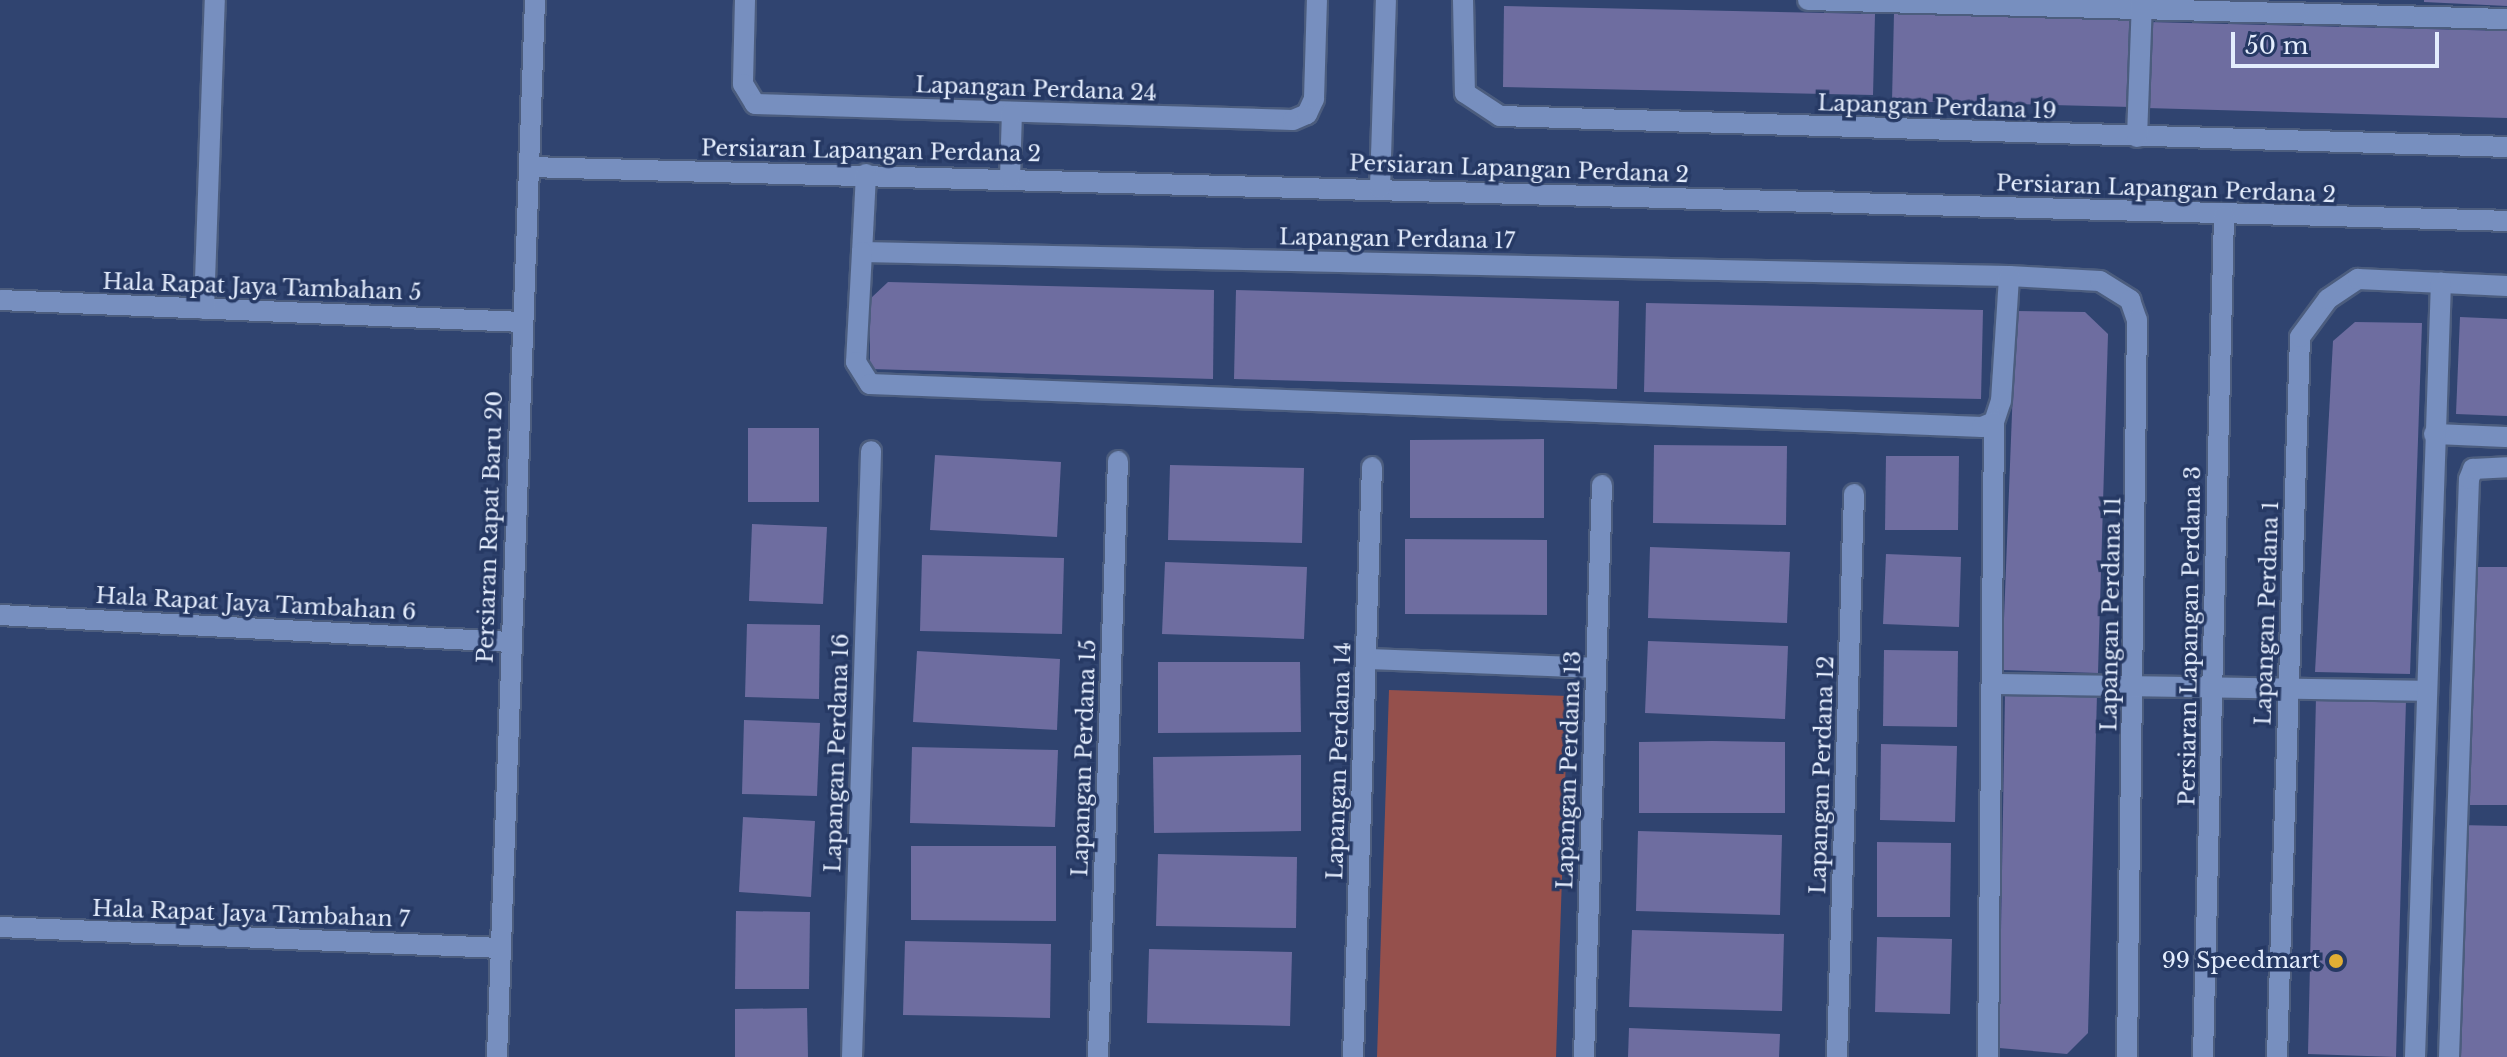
<!DOCTYPE html>
<style>
body{margin:0}
#map{position:relative;width:2507px;height:1057px;overflow:hidden;background:#304470;font-family:"Libre Baskerville",serif}
div>[style]{position:absolute}
.green>*{inset:0;background:#95504c}
.building>*{inset:0;background:#6e6da0}
.roads{filter:drop-shadow(2px 0 #4c5d7e) drop-shadow(-2px 0 #4c5d7e) drop-shadow(0 2px #4c5d7e) drop-shadow(0 -2px #4c5d7e)}
.minor>*{height:20px;margin:-10px;padding:0 10px;transform-origin:10px;border-radius:10px;background:#778fbf}
.dots>*{width:22px;height:22px;translate:-50% -50%;box-sizing:border-box;border:4px solid #263964;border-radius:50%}
span{translate:-50% -50%;white-space:nowrap;text-align:center;line-height:1.15;-webkit-text-stroke:7px #263964;paint-order:stroke}
.street-label{font-size:22px;color:#e4edfd}
.poi-label{font-size:22px;color:#e4edfd}
.right{translate:-100% -50%;text-align:right}
.scale{position:absolute;left:2231px;top:32px;width:208px;height:36px;box-sizing:border-box;border:4px solid #e4edfd;border-top:0;padding-left:10px;font-size:24px;line-height:28px;white-space:nowrap;color:#e4edfd;-webkit-text-stroke:6px #263964;paint-order:stroke}
</style>
<div id="map">
<div class="green">
<i style="clip-path:polygon(1389px 690px,1568px 696px,1556px 1057px,1377px 1057px)"></i>
</div>
<div class="building">
<i style="clip-path:polygon(2424px 0,2507px 0,2507px 6px,2424px 2px)"></i>
<i style="clip-path:polygon(1504px 6px,1875px 14px,1873px 95px,1503px 87px)"></i>
<i style="clip-path:polygon(1894px 13px,2134px 19px,2131px 107px,1892px 101px)"></i>
<i style="clip-path:polygon(2148px 22px,2507px 31px,2507px 118px,2146px 108px)"></i>
<i style="clip-path:polygon(888px 282px,1214px 290px,1213px 379px,870px 369px,870px 299px)"></i>
<i style="clip-path:polygon(1236px 290px,1619px 301px,1617px 389px,1234px 379px)"></i>
<i style="clip-path:polygon(1646px 303px,1983px 310px,1981px 399px,1644px 392px)"></i>
<i style="clip-path:polygon(2016px 311px,2085px 312px,2108px 334px,2098px 673px,2002px 670px)"></i>
<i style="clip-path:polygon(2460px 317px,2507px 319px,2507px 416px,2456px 414px)"></i>
<i style="clip-path:polygon(2355px 322px,2422px 323px,2410px 674px,2315px 672px,2333px 341px)"></i>
<i style="clip-path:polygon(748px 428px,819px 428px,819px 502px,748px 502px)"></i>
<i style="clip-path:polygon(1544px 439px,1544px 518px,1410px 518px,1410px 440px)"></i>
<i style="clip-path:polygon(1654px 445px,1787px 446px,1786px 525px,1653px 523px)"></i>
<i style="clip-path:polygon(935px 455px,1061px 462px,1057px 537px,930px 530px)"></i>
<i style="clip-path:polygon(1886px 456px,1959px 456px,1958px 530px,1885px 530px)"></i>
<i style="clip-path:polygon(1170px 465px,1304px 468px,1302px 543px,1168px 540px)"></i>
<i style="clip-path:polygon(752px 524px,827px 527px,823px 604px,749px 601px)"></i>
<i style="clip-path:polygon(1405px 539px,1547px 540px,1547px 615px,1405px 614px)"></i>
<i style="clip-path:polygon(1650px 547px,1790px 552px,1787px 623px,1648px 618px)"></i>
<i style="clip-path:polygon(1886px 554px,1961px 557px,1959px 627px,1883px 624px)"></i>
<i style="clip-path:polygon(922px 555px,1064px 558px,1062px 634px,920px 631px)"></i>
<i style="clip-path:polygon(1165px 562px,1307px 567px,1304px 639px,1162px 634px)"></i>
<i style="clip-path:polygon(2468px 567px,2507px 567px,2507px 805px,2466px 805px)"></i>
<i style="clip-path:polygon(747px 624px,820px 625px,819px 699px,745px 697px)"></i>
<i style="clip-path:polygon(1648px 641px,1788px 646px,1785px 719px,1645px 713px)"></i>
<i style="clip-path:polygon(1884px 650px,1958px 651px,1957px 727px,1883px 726px)"></i>
<i style="clip-path:polygon(917px 651px,1060px 659px,1057px 730px,913px 722px)"></i>
<i style="clip-path:polygon(1158px 662px,1300px 662px,1301px 732px,1158px 733px)"></i>
<i style="clip-path:polygon(2097px 694px,2088px 1033px,2067px 1054px,1999px 1048px,2005px 695px)"></i>
<i style="clip-path:polygon(2316px 697px,2406px 700px,2396px 1057px,2308px 1054px)"></i>
<i style="clip-path:polygon(744px 720px,820px 723px,817px 796px,742px 794px)"></i>
<i style="clip-path:polygon(1712px 741px,1785px 742px,1785px 813px,1639px 813px,1639px 742px)"></i>
<i style="clip-path:polygon(1881px 744px,1957px 746px,1955px 822px,1880px 820px)"></i>
<i style="clip-path:polygon(912px 747px,1058px 750px,1055px 827px,910px 823px)"></i>
<i style="clip-path:polygon(1301px 755px,1301px 831px,1154px 833px,1153px 757px)"></i>
<i style="clip-path:polygon(743px 817px,815px 821px,811px 897px,739px 892px)"></i>
<i style="clip-path:polygon(2458px 825px,2507px 826px,2507px 1057px,2452px 1057px)"></i>
<i style="clip-path:polygon(1638px 831px,1782px 835px,1780px 915px,1636px 911px)"></i>
<i style="clip-path:polygon(1877px 842px,1951px 843px,1950px 917px,1877px 917px)"></i>
<i style="clip-path:polygon(911px 846px,1056px 846px,1056px 921px,911px 920px)"></i>
<i style="clip-path:polygon(1158px 854px,1297px 857px,1296px 928px,1156px 926px)"></i>
<i style="clip-path:polygon(736px 911px,810px 912px,809px 989px,735px 989px)"></i>
<i style="clip-path:polygon(1632px 930px,1784px 934px,1782px 1011px,1629px 1007px)"></i>
<i style="clip-path:polygon(1877px 937px,1952px 939px,1950px 1014px,1875px 1012px)"></i>
<i style="clip-path:polygon(905px 941px,1051px 944px,1050px 1018px,903px 1015px)"></i>
<i style="clip-path:polygon(1149px 949px,1292px 952px,1290px 1026px,1147px 1023px)"></i>
<i style="clip-path:polygon(807px 1008px,808px 1057px,735px 1057px,735px 1009px)"></i>
<i style="clip-path:polygon(1629px 1028px,1780px 1034px,1779px 1057px,1628px 1057px)"></i>
</div>
<div class="roads">
<div class="minor">
<i style="left:745px;top:0;width:84px;rotate:91.4deg"></i>
<i style="left:743px;top:84px;width:23px;rotate:59deg"></i>
<i style="left:755px;top:104px;width:538px;rotate:1.7deg"></i>
<i style="left:1293px;top:120px;width:15px;rotate:-23deg"></i>
<i style="left:1307px;top:114px;width:17px;rotate:-65deg"></i>
<i style="left:1314px;top:99px;width:99px;rotate:-88.3deg"></i>
<i style="left:1463px;top:0;width:93px;rotate:88.8deg"></i>
<i style="left:1465px;top:93px;width:42px;rotate:33.3deg"></i>
<i style="left:1500px;top:116px;width:1007px;rotate:1.76deg"></i>
<i style="left:1808px;top:0;width:699px;rotate:1.56deg"></i>
<i style="left:2137px;top:137px;width:137px;rotate:-87.9deg"></i>
<i style="left:529px;top:167px;width:1979px;rotate:1.56deg"></i>
<i style="left:866px;top:174px;width:78px;rotate:92.9deg"></i>
<i style="left:862px;top:252px;width:1147px;rotate:1.2deg"></i>
<i style="left:2009px;top:276px;width:91px;rotate:3.1deg"></i>
<i style="left:2100px;top:281px;width:36px;rotate:32deg"></i>
<i style="left:2130px;top:300px;width:21px;rotate:71deg"></i>
<i style="left:2137px;top:320px;width:737px;rotate:90.78deg"></i>
<i style="left:1010px;top:178px;width:66px;rotate:-88.3deg"></i>
<i style="left:1380px;top:188px;width:188px;rotate:-88.2deg"></i>
<i style="left:862px;top:252px;width:110px;rotate:93.1deg"></i>
<i style="left:856px;top:362px;width:26px;rotate:58deg"></i>
<i style="left:870px;top:384px;width:1113px;rotate:2.21deg"></i>
<i style="left:1982px;top:427px;width:13px;rotate:-23deg"></i>
<i style="left:1994px;top:422px;width:22px;rotate:-72deg"></i>
<i style="left:2001px;top:401px;width:125px;rotate:-86.3deg"></i>
<i style="left:0;top:300px;width:523px;rotate:2.41deg"></i>
<i style="left:204px;top:309px;width:309px;rotate:-88deg"></i>
<i style="left:2434px;top:434px;width:73px;rotate:2.4deg"></i>
<i style="left:0;top:615px;width:511px;rotate:3.03deg"></i>
<i style="left:1366px;top:659px;width:230px;rotate:2.2deg"></i>
<i style="left:1992px;top:684px;width:435px;rotate:0.9deg"></i>
<i style="left:0;top:927px;width:499px;rotate:2.4deg"></i>
<i style="left:497px;top:1057px;width:1058px;rotate:-87.94deg"></i>
<i style="left:852px;top:1057px;width:606px;rotate:-88.2deg"></i>
<i style="left:1098px;top:1057px;width:596px;rotate:-88.08deg"></i>
<i style="left:1353px;top:1057px;width:590px;rotate:-88.16deg"></i>
<i style="left:1584px;top:1057px;width:572px;rotate:-88.2deg"></i>
<i style="left:1837px;top:1057px;width:563px;rotate:-88.27deg"></i>
<i style="left:1988px;top:1057px;width:635px;rotate:-89.46deg"></i>
<i style="left:2203px;top:1057px;width:841px;rotate:-88.57deg"></i>
<i style="left:2277px;top:1057px;width:720px;rotate:-88.17deg"></i>
<i style="left:2300px;top:337px;width:47px;rotate:-53.6deg"></i>
<i style="left:2328px;top:299px;width:36px;rotate:-34deg"></i>
<i style="left:2358px;top:279px;width:149px;rotate:2.7deg"></i>
<i style="left:2415px;top:1057px;width:775px;rotate:-88.08deg"></i>
<i style="left:2449px;top:1057px;width:578px;rotate:-88.02deg"></i>
<i style="left:2469px;top:479px;width:11px;rotate:-68deg"></i>
<i style="left:2473px;top:469px;width:34px;rotate:-3deg"></i>
</div>
</div>
<div class="dots">
<i style="left:2336px;top:961px;background:#e2ae34"></i>
</div>
<div class="street-label">
<span style="left:1036px;top:89px;rotate:2deg">Lapangan Perdana 24</span>
<span style="left:1937px;top:107px;rotate:2deg">Lapangan Perdana 19</span>
<span style="left:871px;top:151px;rotate:1deg">Persiaran Lapangan Perdana 2</span>
<span style="left:1519px;top:169px;rotate:2deg">Persiaran Lapangan Perdana 2</span>
<span style="left:2166px;top:189px;rotate:2deg">Persiaran Lapangan Perdana 2</span>
<span style="left:1397px;top:239px;rotate:1deg">Lapangan Perdana 17</span>
<span style="left:262px;top:287px;rotate:2deg">Hala Rapat Jaya Tambahan 5</span>
<span style="left:490px;top:527px;rotate:-88deg">Persiaran Rapat Baru 20</span>
<span style="left:256px;top:604px;rotate:3deg">Hala Rapat Jaya Tambahan 6</span>
<span style="left:2267px;top:613px;rotate:-88deg">Lapangan Perdana 1</span>
<span style="left:2111px;top:614px;rotate:-89deg">Lapangan Perdana 11</span>
<span style="left:2190px;top:636px;rotate:-89deg">Persiaran Lapangan Perdana 3</span>
<span style="left:837px;top:753px;rotate:-88deg">Lapangan Perdana 16</span>
<span style="left:1084px;top:758px;rotate:-88deg">Lapangan Perdana 15</span>
<span style="left:1339px;top:761px;rotate:-88deg">Lapangan Perdana 14</span>
<span style="left:1569px;top:770px;rotate:-88deg">Lapangan Perdana 13</span>
<span style="left:1822px;top:775px;rotate:-88deg">Lapangan Perdana 12</span>
<span style="left:251px;top:914px;rotate:2deg">Hala Rapat Jaya Tambahan 7</span>
</div>
<div class="poi-label">
<span class="right" style="left:2320px;top:961px">99 Speedmart</span>
</div>
<div class="scale">50 m</div>
</div>
